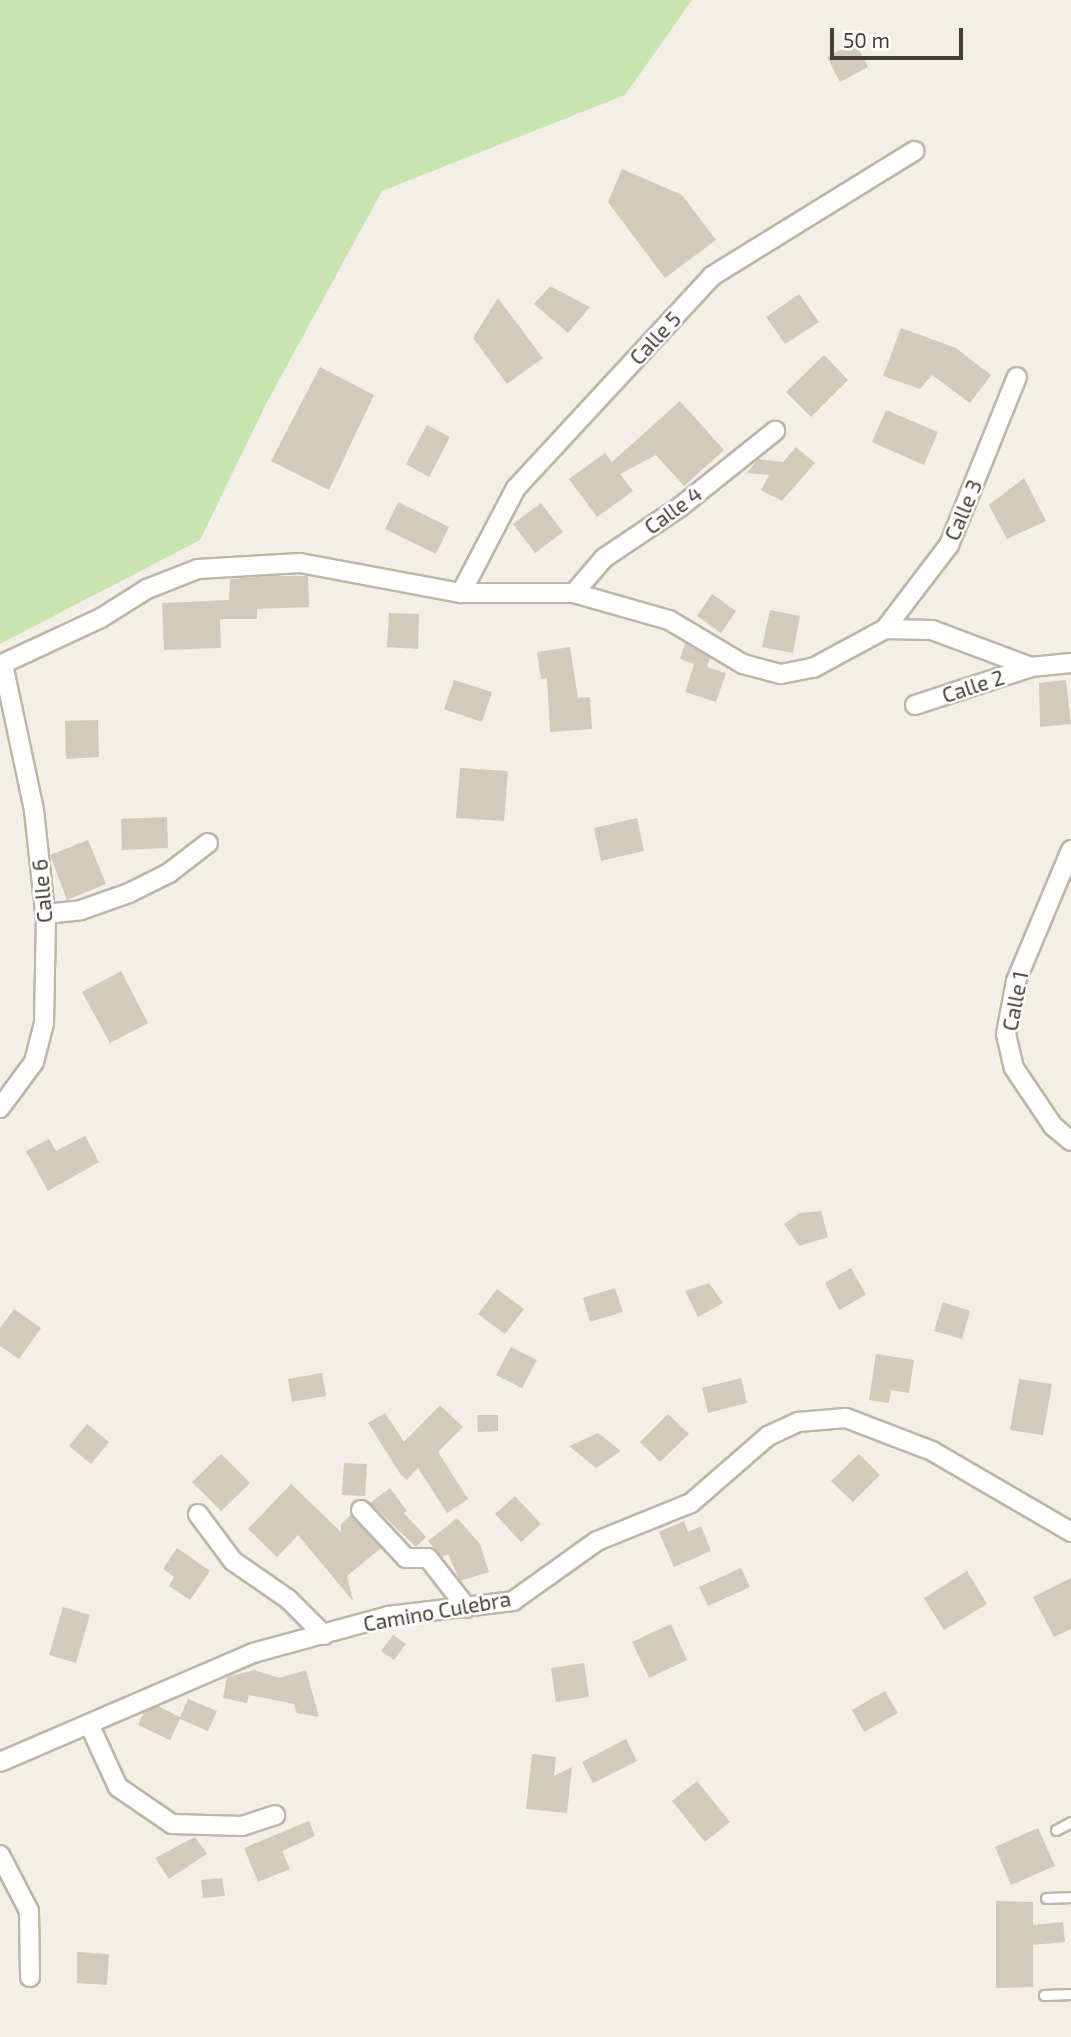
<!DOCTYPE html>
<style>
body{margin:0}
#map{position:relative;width:1071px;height:2037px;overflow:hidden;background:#f1efe6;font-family:"Exo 2",sans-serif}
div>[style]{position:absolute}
.green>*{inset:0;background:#c9e3b1}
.building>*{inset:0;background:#d2cbbc}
.roads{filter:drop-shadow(2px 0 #bcb7a9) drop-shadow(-2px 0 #bcb7a9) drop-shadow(0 2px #bcb7a9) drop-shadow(0 -2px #bcb7a9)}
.service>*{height:9px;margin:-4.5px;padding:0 4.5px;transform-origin:4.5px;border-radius:4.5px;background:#fff}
.minor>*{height:18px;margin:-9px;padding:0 9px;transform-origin:9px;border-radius:9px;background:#fff}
span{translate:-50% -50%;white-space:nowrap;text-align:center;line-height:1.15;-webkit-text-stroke:5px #fff;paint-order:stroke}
.street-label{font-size:21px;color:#443f36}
.scale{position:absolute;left:830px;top:28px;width:133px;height:32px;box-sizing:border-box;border:4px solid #443f36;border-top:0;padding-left:9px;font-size:21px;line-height:24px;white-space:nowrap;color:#443f36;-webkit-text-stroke:5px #fff;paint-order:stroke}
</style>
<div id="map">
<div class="green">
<i style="clip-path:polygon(0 0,692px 0,625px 95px,382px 191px,266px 404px,200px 540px,0 644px)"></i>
</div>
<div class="building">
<i style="clip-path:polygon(855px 42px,868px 67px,840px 82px,827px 57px)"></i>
<i style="clip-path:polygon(622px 169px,682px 195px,716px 240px,665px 278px,608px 202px)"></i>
<i style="clip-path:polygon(550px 286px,590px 307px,568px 333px,534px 304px)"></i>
<i style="clip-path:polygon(799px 294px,819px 322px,785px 344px,766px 317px)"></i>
<i style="clip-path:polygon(498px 298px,543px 358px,507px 384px,473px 338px)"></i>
<i style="clip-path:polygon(901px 328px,956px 348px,991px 375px,970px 403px,932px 375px,920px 389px,883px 376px)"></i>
<i style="clip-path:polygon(824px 355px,848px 380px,811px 417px,786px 392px)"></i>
<i style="clip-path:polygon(320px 367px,374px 395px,329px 490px,271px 461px)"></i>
<i style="clip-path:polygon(680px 401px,724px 450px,684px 486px,656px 455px,620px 474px,633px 491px,597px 517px,569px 479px,605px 453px,612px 462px)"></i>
<i style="clip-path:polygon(886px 410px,938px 432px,924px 465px,872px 442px)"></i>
<i style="clip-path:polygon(427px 425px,450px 437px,429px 477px,406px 464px)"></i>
<i style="clip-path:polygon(796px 447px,815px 463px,782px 501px,761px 490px,769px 475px,747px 473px,758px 459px,783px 462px)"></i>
<i style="clip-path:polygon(1024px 478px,1046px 521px,1007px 539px,989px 505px)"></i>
<i style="clip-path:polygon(398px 502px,449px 527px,436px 554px,385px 529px)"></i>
<i style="clip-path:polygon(541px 503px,563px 532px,535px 553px,513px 524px)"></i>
<i style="clip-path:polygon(270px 576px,308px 576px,309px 607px,257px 609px,257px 619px,220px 619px,221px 648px,164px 650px,162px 603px,229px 600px,230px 579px)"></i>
<i style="clip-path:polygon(712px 594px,736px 611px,721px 633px,697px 616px)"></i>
<i style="clip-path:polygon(770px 610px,800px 616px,793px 653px,762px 647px)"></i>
<i style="clip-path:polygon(389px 613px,419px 614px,418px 649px,387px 647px)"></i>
<i style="clip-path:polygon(685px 643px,710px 658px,707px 667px,726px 673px,716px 702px,685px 692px,694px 664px,680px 659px)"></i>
<i style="clip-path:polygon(570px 647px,578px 698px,590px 697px,592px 729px,550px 732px,547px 678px,541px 679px,537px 652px)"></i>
<i style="clip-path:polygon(454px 680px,492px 692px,482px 722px,444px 709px)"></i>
<i style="clip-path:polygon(1066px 680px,1071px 724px,1040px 727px,1039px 683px)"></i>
<i style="clip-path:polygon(98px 720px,99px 757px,66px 759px,65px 721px)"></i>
<i style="clip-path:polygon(460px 768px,508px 771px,504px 821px,456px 818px)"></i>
<i style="clip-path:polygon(167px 817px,168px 848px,122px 850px,121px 819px)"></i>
<i style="clip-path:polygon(637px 818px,644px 851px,601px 861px,594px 828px)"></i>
<i style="clip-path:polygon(88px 840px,106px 884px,67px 900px,50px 855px)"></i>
<i style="clip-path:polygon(121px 971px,148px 1023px,110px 1043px,82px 992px)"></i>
<i style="clip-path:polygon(85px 1136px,99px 1162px,48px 1191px,26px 1151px,49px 1139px,56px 1151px)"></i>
<i style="clip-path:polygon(821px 1211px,828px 1237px,799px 1246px,784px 1224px,800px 1213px)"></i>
<i style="clip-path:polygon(851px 1268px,866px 1295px,839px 1310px,825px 1283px)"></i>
<i style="clip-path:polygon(709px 1283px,723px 1303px,698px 1317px,685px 1291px)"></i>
<i style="clip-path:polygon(615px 1288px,623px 1312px,590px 1322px,583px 1298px)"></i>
<i style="clip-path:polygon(497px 1289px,524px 1309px,505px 1334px,478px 1314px)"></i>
<i style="clip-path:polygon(943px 1302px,970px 1311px,962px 1339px,934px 1331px)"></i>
<i style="clip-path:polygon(14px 1309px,41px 1328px,19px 1359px,0 1346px,0 1328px)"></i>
<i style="clip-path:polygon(511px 1347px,537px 1360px,522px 1388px,496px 1375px)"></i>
<i style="clip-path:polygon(876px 1354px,914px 1360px,909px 1393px,891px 1390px,889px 1403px,869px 1400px)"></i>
<i style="clip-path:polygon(322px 1373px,326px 1396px,292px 1402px,288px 1379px)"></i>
<i style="clip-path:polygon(741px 1378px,747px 1403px,708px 1413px,702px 1388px)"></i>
<i style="clip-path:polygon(1019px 1379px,1052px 1384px,1043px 1435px,1010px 1430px)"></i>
<i style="clip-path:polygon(440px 1405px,463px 1427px,438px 1452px,468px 1499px,447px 1513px,418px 1468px,407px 1480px,401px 1475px,368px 1423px,385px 1413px,404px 1442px)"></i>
<i style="clip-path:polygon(668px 1414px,689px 1434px,660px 1462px,640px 1442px)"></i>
<i style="clip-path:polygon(477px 1415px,498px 1415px,498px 1431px,478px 1432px)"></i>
<i style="clip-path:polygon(87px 1424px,109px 1442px,91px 1464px,69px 1446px)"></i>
<i style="clip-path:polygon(598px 1433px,621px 1451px,596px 1468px,569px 1446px)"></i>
<i style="clip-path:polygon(221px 1454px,250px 1483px,221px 1511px,192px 1482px)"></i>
<i style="clip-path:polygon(859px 1454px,880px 1475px,853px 1502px,831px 1481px)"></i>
<i style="clip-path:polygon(344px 1463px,367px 1464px,365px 1496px,342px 1495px)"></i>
<i style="clip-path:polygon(291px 1484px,341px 1532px,341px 1524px,351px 1515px,381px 1548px,347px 1576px,353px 1601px,298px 1535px,277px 1557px,248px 1529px)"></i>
<i style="clip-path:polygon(390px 1488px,407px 1511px,404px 1513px,426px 1537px,416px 1547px,370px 1503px)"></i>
<i style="clip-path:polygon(515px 1496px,541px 1524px,521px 1542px,495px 1514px)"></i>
<i style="clip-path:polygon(457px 1518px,480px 1544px,489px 1572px,460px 1581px,448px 1554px,442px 1557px,428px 1541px)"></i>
<i style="clip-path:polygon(684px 1521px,688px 1532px,701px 1526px,711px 1551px,674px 1567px,659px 1532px)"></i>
<i style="clip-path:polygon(177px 1548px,210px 1571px,190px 1600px,169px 1586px,174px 1577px,163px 1569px)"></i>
<i style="clip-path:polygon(741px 1568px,750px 1587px,708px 1606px,699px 1587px)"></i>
<i style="clip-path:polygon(967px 1571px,987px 1604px,944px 1630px,924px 1598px)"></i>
<i style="clip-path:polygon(1071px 1578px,1071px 1629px,1054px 1637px,1033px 1597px)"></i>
<i style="clip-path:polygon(63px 1607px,90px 1615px,76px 1663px,49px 1655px)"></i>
<i style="clip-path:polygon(671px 1624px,687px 1660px,649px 1678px,632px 1642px)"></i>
<i style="clip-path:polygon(393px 1635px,406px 1644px,394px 1660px,381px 1651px)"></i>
<i style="clip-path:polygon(584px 1663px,589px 1697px,556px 1702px,551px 1668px)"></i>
<i style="clip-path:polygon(255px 1670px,279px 1678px,306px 1670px,319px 1717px,297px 1713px,294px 1704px,249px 1695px,247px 1703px,223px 1698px,227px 1677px)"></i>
<i style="clip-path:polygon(885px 1691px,898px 1713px,864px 1732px,852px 1710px)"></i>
<i style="clip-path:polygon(188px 1699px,217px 1711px,208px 1731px,180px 1719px,170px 1740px,138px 1725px,144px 1712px,158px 1706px,180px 1717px)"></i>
<i style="clip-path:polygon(626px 1739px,637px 1761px,593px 1783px,582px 1762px)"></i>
<i style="clip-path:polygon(532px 1754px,556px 1757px,554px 1776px,572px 1767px,567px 1813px,526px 1809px)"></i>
<i style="clip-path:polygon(697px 1781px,730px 1822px,705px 1842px,672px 1801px)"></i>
<i style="clip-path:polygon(309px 1821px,315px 1836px,282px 1851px,290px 1869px,258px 1882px,244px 1848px)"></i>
<i style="clip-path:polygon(1038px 1828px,1055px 1866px,1011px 1885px,995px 1847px)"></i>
<i style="clip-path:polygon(195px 1837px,207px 1854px,169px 1879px,155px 1858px)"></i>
<i style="clip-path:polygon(222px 1878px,225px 1896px,203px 1898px,201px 1880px)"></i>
<i style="clip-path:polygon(996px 1901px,1033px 1902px,1033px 1925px,1063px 1922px,1065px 1942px,1033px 1945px,1033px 1987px,996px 1988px)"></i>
<i style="clip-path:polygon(77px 1952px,109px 1954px,107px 1985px,77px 1983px)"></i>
</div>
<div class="roads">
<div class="service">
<i style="left:1056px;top:1830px;width:17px;rotate:-28deg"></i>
<i style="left:1046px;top:1898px;width:25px;rotate:-2deg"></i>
<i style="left:1044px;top:1995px;width:27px;rotate:-2deg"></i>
</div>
<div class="minor">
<i style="left:461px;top:593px;width:119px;rotate:-62.4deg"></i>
<i style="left:516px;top:488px;width:289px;rotate:-47.2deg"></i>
<i style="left:712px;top:276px;width:238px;rotate:-31.7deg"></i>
<i style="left:574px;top:593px;width:46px;rotate:-49.4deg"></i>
<i style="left:604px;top:558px;width:92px;rotate:-33.9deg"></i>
<i style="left:680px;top:507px;width:122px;rotate:-38.7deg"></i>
<i style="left:885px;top:629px;width:106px;rotate:-52.7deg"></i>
<i style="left:949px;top:545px;width:181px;rotate:-68deg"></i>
<i style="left:0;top:665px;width:111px;rotate:-25deg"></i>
<i style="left:101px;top:618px;width:54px;rotate:-32.2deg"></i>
<i style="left:147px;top:589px;width:55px;rotate:-21.4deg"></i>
<i style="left:198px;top:569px;width:102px;rotate:-3.4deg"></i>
<i style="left:300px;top:563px;width:164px;rotate:10.6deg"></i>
<i style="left:461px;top:593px;width:113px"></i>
<i style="left:574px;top:593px;width:99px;rotate:15.9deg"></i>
<i style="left:669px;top:620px;width:86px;rotate:30.7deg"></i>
<i style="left:743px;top:664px;width:39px;rotate:15deg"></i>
<i style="left:781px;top:674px;width:33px;rotate:-11deg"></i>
<i style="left:813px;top:668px;width:82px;rotate:-28.4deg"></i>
<i style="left:885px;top:629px;width:47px;rotate:1.2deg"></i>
<i style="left:932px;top:630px;width:106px;rotate:20.5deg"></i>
<i style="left:1031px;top:667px;width:40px;rotate:-5.7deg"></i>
<i style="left:915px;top:705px;width:122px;rotate:-18.1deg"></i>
<i style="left:1071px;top:850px;width:142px;rotate:112.8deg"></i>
<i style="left:1016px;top:981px;width:54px;rotate:100.7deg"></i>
<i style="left:1006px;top:1034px;width:35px;rotate:77deg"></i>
<i style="left:1014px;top:1068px;width:70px;rotate:56.1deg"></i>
<i style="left:1053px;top:1126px;width:23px;rotate:40deg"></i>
<i style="left:45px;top:914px;width:36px;rotate:-6deg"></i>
<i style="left:81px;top:910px;width:51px;rotate:-19.5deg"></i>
<i style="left:129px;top:893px;width:45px;rotate:-26.6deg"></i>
<i style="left:169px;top:873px;width:49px;rotate:-37.6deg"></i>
<i style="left:0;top:1108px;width:57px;rotate:-53.5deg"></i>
<i style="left:34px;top:1062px;width:40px;rotate:-75.6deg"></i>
<i style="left:44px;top:1023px;width:102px;rotate:-88.9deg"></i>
<i style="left:46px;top:921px;width:112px;rotate:-96.2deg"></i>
<i style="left:34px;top:810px;width:149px;rotate:-102deg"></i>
<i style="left:361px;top:1510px;width:66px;rotate:46.8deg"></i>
<i style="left:406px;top:1558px;width:22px"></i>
<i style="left:428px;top:1558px;width:63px;rotate:52deg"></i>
<i style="left:198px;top:1514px;width:59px;rotate:53.3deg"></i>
<i style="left:233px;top:1561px;width:67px;rotate:34.6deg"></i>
<i style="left:288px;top:1599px;width:51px;rotate:45deg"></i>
<i style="left:89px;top:1724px;width:69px;rotate:65.3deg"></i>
<i style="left:118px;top:1787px;width:65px;rotate:34.4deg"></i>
<i style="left:172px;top:1824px;width:70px;rotate:1.6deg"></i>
<i style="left:242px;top:1826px;width:35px;rotate:-18deg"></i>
<i style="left:0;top:1762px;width:275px;rotate:-23.3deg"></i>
<i style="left:253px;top:1653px;width:140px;rotate:-15.3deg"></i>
<i style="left:388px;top:1616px;width:126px;rotate:-6.8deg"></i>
<i style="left:513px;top:1601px;width:103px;rotate:-35.5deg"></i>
<i style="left:597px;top:1541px;width:101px;rotate:-22deg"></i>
<i style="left:691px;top:1503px;width:102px;rotate:-41deg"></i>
<i style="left:768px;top:1436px;width:33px;rotate:-25deg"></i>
<i style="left:798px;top:1422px;width:48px;rotate:-4.8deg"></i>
<i style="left:846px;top:1418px;width:92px;rotate:21deg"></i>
<i style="left:932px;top:1451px;width:161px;rotate:30.2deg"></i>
<i style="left:0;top:1855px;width:63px;rotate:62.6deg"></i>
<i style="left:29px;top:1911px;width:66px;rotate:89.1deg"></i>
</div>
</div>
<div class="street-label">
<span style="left:655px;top:338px;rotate:-47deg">Calle 5</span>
<span style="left:673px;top:510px;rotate:-36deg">Calle 4</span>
<span style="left:963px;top:510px;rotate:-67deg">Calle 3</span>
<span style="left:973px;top:686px;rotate:-18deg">Calle 2</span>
<span style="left:42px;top:891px;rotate:-95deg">Calle 6</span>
<span style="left:1015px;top:1001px;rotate:-79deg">Calle 1</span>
<span style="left:437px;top:1611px;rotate:-10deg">Camino Culebra</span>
</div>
<div class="scale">50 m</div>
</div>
